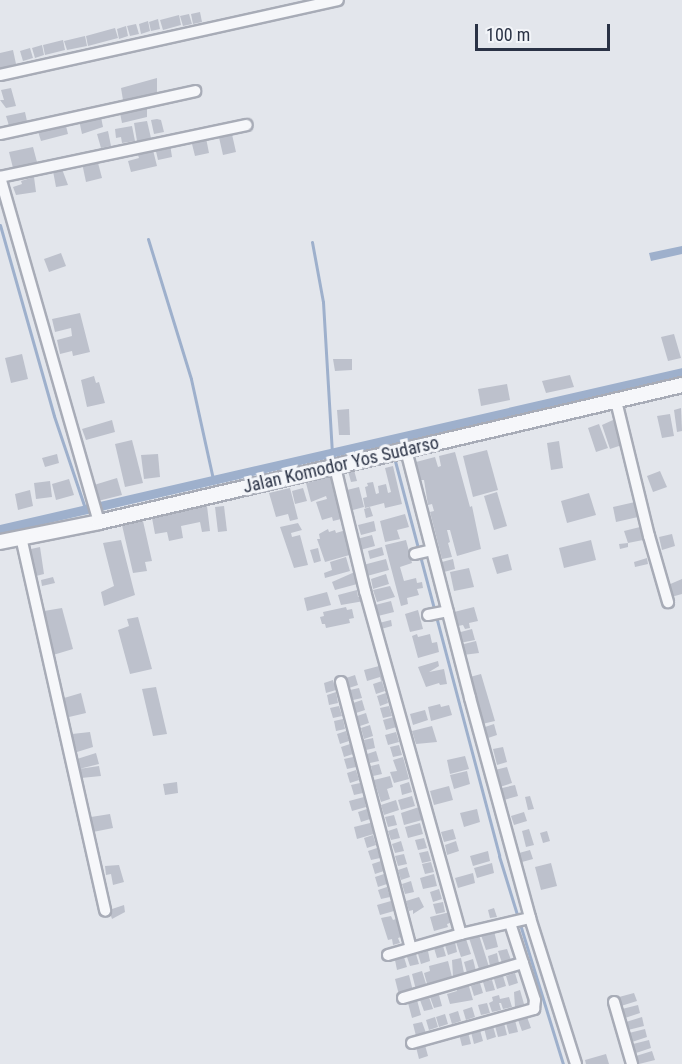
<!DOCTYPE html>
<style>
body{margin:0}
#map{position:relative;width:682px;height:1064px;overflow:hidden;background:#e3e6ec;font-family:"Roboto Condensed",sans-serif}
div>[style]{position:absolute}
.water>*{inset:0;background:#9eb0cc}
.stream>*{height:3px;margin:-1.5px;padding:0 1.5px;transform-origin:1.5px;border-radius:1.5px;background:#9eb0cc}
.canal>*{height:9px;margin:-4.5px;padding:0 4.5px;transform-origin:4.5px;border-radius:4.5px;background:#9eb0cc}
.building>*{inset:0;background:#bdc1cc}
.roads{filter:drop-shadow(2px 0 #a8acb7) drop-shadow(-2px 0 #a8acb7) drop-shadow(0 2px #a8acb7) drop-shadow(0 -2px #a8acb7)}
.minor>*{height:10px;margin:-5px;padding:0 5px;transform-origin:5px;border-radius:5px;background:#f6f7fa}
.tertiary>*{height:14px;margin:-7px;padding:0 7px;transform-origin:7px;border-radius:7px;background:#f6f7fa}
span{translate:-50% -50%;white-space:nowrap;text-align:center;line-height:1.15;-webkit-text-stroke:6px #f3f5f9;paint-order:stroke}
.street-label{font-size:18px;color:#2a3245}
.scale{position:absolute;left:475px;top:24px;width:135px;height:27px;box-sizing:border-box;border:3px solid #2a3245;border-top:0;padding-left:8px;font-size:18px;line-height:21px;white-space:nowrap;color:#2a3245;-webkit-text-stroke:4px #f3f5f9;paint-order:stroke}
</style>
<div id="map">
<div class="water">
<i style="clip-path:polygon(682px 246px,682px 254px,651px 261px,649px 253px)"></i>
</div>
<div class="stream">
<i style="left:0;top:225px;width:198px;rotate:74.2deg"></i>
<i style="left:54px;top:416px;width:97px;rotate:71.4deg"></i>
<i style="left:148px;top:239px;width:146px;rotate:72.9deg"></i>
<i style="left:191px;top:379px;width:102px;rotate:77.6deg"></i>
<i style="left:312px;top:242px;width:61px;rotate:79.6deg"></i>
<i style="left:323px;top:302px;width:150px;rotate:86.6deg"></i>
<i style="left:390px;top:439px;width:6px;rotate:72deg"></i>
<i style="left:395px;top:461px;width:408px;rotate:75.2deg"></i>
<i style="left:499px;top:856px;width:218px;rotate:72.9deg"></i>
</div>
<div class="canal">
<i style="left:0;top:529px;width:700px;rotate:-12.96deg"></i>
</div>
<div class="building">
<i style="clip-path:polygon(200px 12px,202px 22px,193px 24px,191px 14px)"></i>
<i style="clip-path:polygon(189px 14px,192px 24px,183px 26px,180px 16px)"></i>
<i style="clip-path:polygon(179px 15px,181px 25px,163px 30px,160px 20px)"></i>
<i style="clip-path:polygon(158px 19px,160px 29px,151px 31px,149px 22px)"></i>
<i style="clip-path:polygon(148px 21px,150px 31px,141px 34px,139px 24px)"></i>
<i style="clip-path:polygon(136px 24px,139px 34px,130px 36px,127px 26px)"></i>
<i style="clip-path:polygon(126px 26px,128px 36px,119px 39px,117px 29px)"></i>
<i style="clip-path:polygon(115px 28px,118px 38px,88px 46px,86px 36px)"></i>
<i style="clip-path:polygon(85px 36px,87px 46px,67px 50px,64px 41px)"></i>
<i style="clip-path:polygon(63px 40px,65px 50px,45px 55px,43px 45px)"></i>
<i style="clip-path:polygon(42px 45px,44px 55px,35px 58px,32px 48px)"></i>
<i style="clip-path:polygon(30px 48px,33px 58px,23px 61px,20px 51px)"></i>
<i style="clip-path:polygon(13px 50px,16px 64px,0 68px,0 53px)"></i>
<i style="clip-path:polygon(157px 78px,157px 94px,123px 100px,121px 88px)"></i>
<i style="clip-path:polygon(11px 88px,16px 106px,6px 108px,0 100px,4px 100px,1px 90px)"></i>
<i style="clip-path:polygon(147px 103px,147px 117px,122px 123px,119px 108px)"></i>
<i style="clip-path:polygon(25px 112px,28px 126px,10px 129px,6px 116px)"></i>
<i style="clip-path:polygon(101px 117px,103px 127px,82px 134px,79px 120px)"></i>
<i style="clip-path:polygon(157px 119px,161px 120px,164px 132px,154px 134px,151px 120px)"></i>
<i style="clip-path:polygon(147px 121px,151px 138px,137px 141px,134px 123px)"></i>
<i style="clip-path:polygon(65px 122px,68px 134px,41px 141px,37px 128px)"></i>
<i style="clip-path:polygon(132px 126px,135px 141px,122px 143px,121px 137px,116px 138px,115px 129px)"></i>
<i style="clip-path:polygon(231px 130px,236px 152px,223px 155px,218px 133px)"></i>
<i style="clip-path:polygon(108px 131px,111px 146px,101px 148px,97px 134px)"></i>
<i style="clip-path:polygon(206px 138px,209px 153px,195px 156px,192px 144px,196px 143px,195px 140px)"></i>
<i style="clip-path:polygon(170px 144px,172px 157px,158px 160px,155px 147px)"></i>
<i style="clip-path:polygon(152px 146px,157px 166px,131px 172px,128px 161px,139px 158px,137px 152px)"></i>
<i style="clip-path:polygon(33px 147px,37px 162px,13px 168px,9px 152px)"></i>
<i style="clip-path:polygon(97px 159px,102px 178px,86px 182px,82px 163px)"></i>
<i style="clip-path:polygon(62px 169px,68px 185px,56px 187px,53px 171px)"></i>
<i style="clip-path:polygon(34px 177px,36px 192px,16px 195px,13px 187px,22px 184px,21px 181px)"></i>
<i style="clip-path:polygon(61px 253px,66px 266px,49px 272px,44px 259px)"></i>
<i style="clip-path:polygon(80px 313px,90px 352px,73px 356px,72px 351px,60px 354px,57px 340px,72px 336px,71px 328px,55px 332px,52px 319px)"></i>
<i style="clip-path:polygon(674px 334px,681px 358px,668px 361px,661px 337px)"></i>
<i style="clip-path:polygon(22px 354px,28px 379px,11px 383px,5px 358px)"></i>
<i style="clip-path:polygon(333px 359px,352px 359px,352px 370px,335px 371px)"></i>
<i style="clip-path:polygon(570px 375px,574px 387px,546px 393px,542px 381px)"></i>
<i style="clip-path:polygon(94px 376px,96px 383px,99px 382px,105px 403px,87px 407px,81px 380px)"></i>
<i style="clip-path:polygon(507px 384px,510px 400px,481px 406px,478px 389px)"></i>
<i style="clip-path:polygon(681px 408px,682px 431px,677px 432px,674px 410px)"></i>
<i style="clip-path:polygon(349px 409px,350px 435px,339px 435px,337px 410px)"></i>
<i style="clip-path:polygon(670px 414px,674px 436px,662px 438px,657px 416px)"></i>
<i style="clip-path:polygon(112px 420px,115px 432px,86px 440px,82px 429px)"></i>
<i style="clip-path:polygon(613px 420px,622px 445px,610px 449px,602px 425px)"></i>
<i style="clip-path:polygon(599px 424px,608px 448px,596px 452px,588px 428px)"></i>
<i style="clip-path:polygon(132px 440px,143px 483px,125px 487px,115px 444px)"></i>
<i style="clip-path:polygon(559px 441px,563px 468px,551px 470px,547px 443px)"></i>
<i style="clip-path:polygon(487px 450px,498px 490px,473px 497px,463px 456px)"></i>
<i style="clip-path:polygon(455px 452px,470px 507px,472px 506px,481px 549px,457px 556px,450px 530px,447px 530px,450px 542px,448px 543px,452px 557px,442px 559px,430px 512px,434px 511px,432px 504px,428px 505px,424px 480px,421px 480px,416px 462px,435px 457px,438px 467px,441px 466px,439px 456px)"></i>
<i style="clip-path:polygon(57px 454px,59px 463px,45px 467px,42px 458px)"></i>
<i style="clip-path:polygon(158px 454px,160px 477px,144px 479px,141px 455px)"></i>
<i style="clip-path:polygon(393px 466px,402px 504px,385px 508px,384px 503px,365px 508px,363px 498px,367px 497px,365px 487px,368px 486px,367px 483px,373px 482px,376px 494px,379px 493px,378px 486px,386px 484px,388px 493px,391px 492px,385px 468px)"></i>
<i style="clip-path:polygon(354px 470px,357px 481px,351px 482px,348px 471px)"></i>
<i style="clip-path:polygon(660px 471px,667px 487px,653px 492px,647px 476px)"></i>
<i style="clip-path:polygon(333px 476px,345px 518px,333px 521px,332px 517px,322px 520px,316px 502px,327px 499px,326px 496px,311px 502px,306px 483px)"></i>
<i style="clip-path:polygon(117px 478px,122px 495px,98px 501px,94px 485px)"></i>
<i style="clip-path:polygon(69px 479px,74px 495px,56px 500px,52px 484px)"></i>
<i style="clip-path:polygon(50px 481px,52px 497px,36px 499px,34px 483px)"></i>
<i style="clip-path:polygon(359px 487px,364px 507px,353px 510px,347px 490px)"></i>
<i style="clip-path:polygon(290px 488px,298px 519px,290px 521px,288px 514px,276px 517px,269px 493px)"></i>
<i style="clip-path:polygon(303px 488px,307px 501px,295px 504px,292px 491px)"></i>
<i style="clip-path:polygon(30px 490px,33px 506px,18px 510px,15px 494px)"></i>
<i style="clip-path:polygon(497px 492px,507px 526px,494px 530px,484px 496px)"></i>
<i style="clip-path:polygon(589px 493px,596px 515px,567px 523px,561px 501px)"></i>
<i style="clip-path:polygon(635px 502px,638px 517px,616px 522px,613px 507px)"></i>
<i style="clip-path:polygon(207px 506px,210px 531px,202px 532px,200px 522px,181px 526px,183px 538px,169px 541px,167px 532px,155px 534px,152px 518px)"></i>
<i style="clip-path:polygon(224px 506px,227px 531px,218px 532px,215px 507px)"></i>
<i style="clip-path:polygon(370px 507px,373px 516px,366px 518px,364px 509px)"></i>
<i style="clip-path:polygon(405px 514px,409px 527px,397px 530px,400px 539px,385px 542px,380px 521px)"></i>
<i style="clip-path:polygon(143px 521px,152px 561px,145px 562px,147px 571px,133px 573px,122px 525px)"></i>
<i style="clip-path:polygon(374px 521px,376px 531px,361px 535px,358px 525px)"></i>
<i style="clip-path:polygon(298px 523px,302px 530px,291px 533px,292px 537px,300px 535px,308px 565px,294px 568px,280px 527px)"></i>
<i style="clip-path:polygon(640px 527px,643px 540px,628px 543px,628px 547px,620px 549px,619px 544px,628px 543px,624px 531px)"></i>
<i style="clip-path:polygon(328px 529px,329px 532px,335px 530px,336px 533px,346px 530px,353px 554px,325px 562px,317px 539px,320px 539px,319px 534px)"></i>
<i style="clip-path:polygon(672px 534px,675px 546px,662px 550px,659px 537px)"></i>
<i style="clip-path:polygon(372px 535px,375px 546px,360px 550px,357px 539px)"></i>
<i style="clip-path:polygon(121px 540px,135px 595px,104px 606px,101px 592px,114px 586px,103px 543px)"></i>
<i style="clip-path:polygon(406px 540px,412px 563px,400px 567px,404px 581px,416px 578px,417px 583px,422px 582px,423px 588px,417px 589px,419px 595px,407px 598px,408px 604px,401px 606px,385px 545px)"></i>
<i style="clip-path:polygon(591px 540px,596px 560px,564px 568px,559px 548px)"></i>
<i style="clip-path:polygon(40px 547px,44px 574px,36px 576px,31px 549px)"></i>
<i style="clip-path:polygon(382px 547px,384px 555px,370px 559px,368px 551px)"></i>
<i style="clip-path:polygon(318px 548px,321px 561px,314px 563px,310px 550px)"></i>
<i style="clip-path:polygon(508px 554px,512px 570px,497px 574px,492px 558px)"></i>
<i style="clip-path:polygon(346px 557px,350px 571px,325px 578px,324px 573px,332px 570px,330px 562px)"></i>
<i style="clip-path:polygon(647px 558px,648px 564px,635px 567px,634px 562px)"></i>
<i style="clip-path:polygon(386px 559px,389px 570px,367px 576px,363px 565px)"></i>
<i style="clip-path:polygon(453px 559px,455px 569px,444px 572px,442px 562px)"></i>
<i style="clip-path:polygon(469px 568px,474px 587px,454px 591px,450px 572px)"></i>
<i style="clip-path:polygon(357px 571px,361px 583px,335px 590px,332px 582px)"></i>
<i style="clip-path:polygon(386px 574px,389px 584px,373px 589px,371px 579px)"></i>
<i style="clip-path:polygon(53px 577px,55px 583px,42px 586px,41px 580px)"></i>
<i style="clip-path:polygon(682px 579px,682px 594px,671px 597px,668px 585px)"></i>
<i style="clip-path:polygon(390px 586px,395px 597px,377px 602px,373px 590px)"></i>
<i style="clip-path:polygon(357px 590px,358px 597px,362px 596px,364px 601px,341px 605px,338px 595px)"></i>
<i style="clip-path:polygon(327px 592px,331px 605px,307px 611px,304px 598px)"></i>
<i style="clip-path:polygon(391px 601px,394px 612px,378px 616px,375px 605px)"></i>
<i style="clip-path:polygon(346px 607px,347px 610px,352px 609px,354px 618px,349px 619px,350px 623px,326px 628px,325px 624px,322px 624px,320px 617px,324px 616px,323px 612px)"></i>
<i style="clip-path:polygon(474px 607px,478px 621px,469px 623px,470px 628px,465px 629px,463px 625px,458px 626px,454px 612px)"></i>
<i style="clip-path:polygon(62px 608px,73px 649px,53px 655px,44px 611px)"></i>
<i style="clip-path:polygon(418px 610px,423px 629px,410px 632px,405px 614px)"></i>
<i style="clip-path:polygon(138px 617px,152px 669px,130px 674px,118px 630px,129px 626px,127px 619px)"></i>
<i style="clip-path:polygon(391px 620px,392px 626px,381px 629px,379px 623px)"></i>
<i style="clip-path:polygon(472px 629px,475px 640px,460px 643px,457px 633px)"></i>
<i style="clip-path:polygon(417px 634px,418px 637px,430px 634px,432px 643px,437px 642px,439px 652px,418px 658px,412px 636px)"></i>
<i style="clip-path:polygon(476px 641px,479px 653px,463px 655px,460px 645px)"></i>
<i style="clip-path:polygon(438px 661px,439px 666px,429px 672px,444px 669px,447px 684px,440px 685px,439px 683px,426px 687px,418px 667px)"></i>
<i style="clip-path:polygon(383px 665px,387px 679px,381px 681px,380px 677px,367px 681px,364px 670px)"></i>
<i style="clip-path:polygon(481px 674px,495px 721px,482px 724px,470px 677px)"></i>
<i style="clip-path:polygon(355px 675px,358px 685px,349px 688px,346px 678px)"></i>
<i style="clip-path:polygon(333px 680px,336px 690px,326px 693px,324px 683px)"></i>
<i style="clip-path:polygon(382px 681px,385px 691px,376px 694px,373px 684px)"></i>
<i style="clip-path:polygon(156px 687px,167px 734px,153px 736px,142px 689px)"></i>
<i style="clip-path:polygon(359px 688px,362px 698px,353px 700px,350px 690px)"></i>
<i style="clip-path:polygon(336px 692px,338px 703px,329px 705px,327px 695px)"></i>
<i style="clip-path:polygon(81px 693px,86px 713px,69px 717px,64px 698px)"></i>
<i style="clip-path:polygon(386px 693px,388px 703px,380px 706px,377px 696px)"></i>
<i style="clip-path:polygon(362px 700px,365px 710px,356px 713px,353px 703px)"></i>
<i style="clip-path:polygon(440px 704px,441px 707px,449px 705px,452px 715px,431px 721px,428px 707px)"></i>
<i style="clip-path:polygon(339px 706px,342px 716px,333px 718px,330px 708px)"></i>
<i style="clip-path:polygon(389px 706px,392px 716px,383px 718px,380px 708px)"></i>
<i style="clip-path:polygon(425px 710px,428px 720px,413px 725px,410px 714px)"></i>
<i style="clip-path:polygon(366px 713px,369px 723px,360px 726px,357px 716px)"></i>
<i style="clip-path:polygon(397px 716px,400px 726px,386px 730px,383px 720px)"></i>
<i style="clip-path:polygon(343px 719px,345px 729px,336px 731px,334px 721px)"></i>
<i style="clip-path:polygon(494px 724px,497px 735px,488px 738px,485px 727px)"></i>
<i style="clip-path:polygon(370px 725px,373px 736px,364px 739px,361px 728px)"></i>
<i style="clip-path:polygon(432px 726px,437px 742px,416px 744px,412px 731px)"></i>
<i style="clip-path:polygon(346px 731px,349px 741px,340px 744px,337px 734px)"></i>
<i style="clip-path:polygon(90px 732px,93px 747px,77px 752px,72px 734px)"></i>
<i style="clip-path:polygon(396px 732px,399px 742px,388px 745px,385px 735px)"></i>
<i style="clip-path:polygon(373px 738px,375px 748px,366px 750px,364px 740px)"></i>
<i style="clip-path:polygon(350px 744px,353px 754px,344px 757px,341px 747px)"></i>
<i style="clip-path:polygon(399px 745px,402px 755px,393px 757px,390px 747px)"></i>
<i style="clip-path:polygon(503px 747px,507px 762px,497px 765px,493px 749px)"></i>
<i style="clip-path:polygon(376px 751px,379px 761px,370px 763px,367px 754px)"></i>
<i style="clip-path:polygon(96px 753px,99px 764px,79px 769px,99px 766px,101px 776px,81px 778px,77px 759px)"></i>
<i style="clip-path:polygon(465px 756px,469px 769px,450px 774px,447px 760px)"></i>
<i style="clip-path:polygon(353px 757px,356px 767px,347px 769px,344px 759px)"></i>
<i style="clip-path:polygon(403px 757px,409px 779px,394px 783px,390px 772px,397px 771px,393px 760px)"></i>
<i style="clip-path:polygon(379px 764px,382px 774px,373px 776px,371px 766px)"></i>
<i style="clip-path:polygon(507px 767px,512px 783px,500px 787px,495px 770px)"></i>
<i style="clip-path:polygon(356px 770px,359px 780px,350px 783px,347px 773px)"></i>
<i style="clip-path:polygon(467px 771px,470px 784px,454px 789px,450px 775px)"></i>
<i style="clip-path:polygon(390px 776px,393px 787px,387px 789px,390px 799px,381px 802px,374px 780px)"></i>
<i style="clip-path:polygon(177px 782px,178px 793px,165px 795px,163px 784px)"></i>
<i style="clip-path:polygon(409px 782px,412px 792px,402px 795px,400px 785px)"></i>
<i style="clip-path:polygon(360px 783px,363px 793px,354px 795px,351px 785px)"></i>
<i style="clip-path:polygon(515px 785px,518px 796px,504px 800px,502px 788px)"></i>
<i style="clip-path:polygon(449px 786px,453px 800px,434px 805px,430px 791px)"></i>
<i style="clip-path:polygon(412px 796px,415px 806px,401px 810px,398px 800px)"></i>
<i style="clip-path:polygon(530px 796px,534px 809px,528px 810px,525px 797px)"></i>
<i style="clip-path:polygon(364px 797px,366px 807px,352px 811px,349px 801px)"></i>
<i style="clip-path:polygon(396px 800px,399px 810px,384px 815px,381px 805px)"></i>
<i style="clip-path:polygon(419px 807px,422px 820px,404px 825px,401px 813px)"></i>
<i style="clip-path:polygon(367px 809px,370px 819px,361px 822px,358px 812px)"></i>
<i style="clip-path:polygon(477px 809px,480px 822px,464px 827px,460px 813px)"></i>
<i style="clip-path:polygon(524px 812px,527px 821px,514px 825px,511px 816px)"></i>
<i style="clip-path:polygon(110px 814px,113px 828px,93px 832px,91px 817px)"></i>
<i style="clip-path:polygon(394px 815px,397px 825px,388px 827px,385px 817px)"></i>
<i style="clip-path:polygon(374px 822px,377px 833px,357px 839px,354px 827px)"></i>
<i style="clip-path:polygon(420px 823px,423px 834px,408px 838px,405px 827px)"></i>
<i style="clip-path:polygon(397px 828px,400px 838px,391px 840px,388px 831px)"></i>
<i style="clip-path:polygon(453px 829px,456px 839px,444px 842px,441px 832px)"></i>
<i style="clip-path:polygon(529px 829px,534px 845px,526px 847px,522px 831px)"></i>
<i style="clip-path:polygon(547px 831px,550px 841px,543px 843px,540px 833px)"></i>
<i style="clip-path:polygon(373px 835px,376px 845px,367px 848px,364px 838px)"></i>
<i style="clip-path:polygon(424px 838px,427px 848px,418px 850px,415px 840px)"></i>
<i style="clip-path:polygon(401px 841px,404px 851px,395px 853px,392px 844px)"></i>
<i style="clip-path:polygon(456px 841px,459px 851px,447px 855px,445px 845px)"></i>
<i style="clip-path:polygon(377px 848px,380px 858px,371px 860px,368px 851px)"></i>
<i style="clip-path:polygon(530px 850px,533px 859px,522px 862px,519px 853px)"></i>
<i style="clip-path:polygon(428px 851px,431px 861px,422px 863px,419px 853px)"></i>
<i style="clip-path:polygon(488px 851px,490px 861px,473px 866px,470px 856px)"></i>
<i style="clip-path:polygon(404px 854px,407px 864px,398px 866px,395px 856px)"></i>
<i style="clip-path:polygon(381px 861px,384px 871px,375px 874px,372px 864px)"></i>
<i style="clip-path:polygon(431px 862px,434px 872px,425px 874px,422px 864px)"></i>
<i style="clip-path:polygon(492px 863px,494px 873px,477px 878px,474px 868px)"></i>
<i style="clip-path:polygon(551px 863px,557px 886px,541px 890px,535px 867px)"></i>
<i style="clip-path:polygon(119px 865px,124px 882px,113px 885px,111px 874px,106px 875px,105px 866px)"></i>
<i style="clip-path:polygon(407px 867px,410px 877px,401px 880px,398px 870px)"></i>
<i style="clip-path:polygon(473px 873px,475px 883px,458px 888px,455px 878px)"></i>
<i style="clip-path:polygon(384px 874px,387px 884px,378px 887px,375px 877px)"></i>
<i style="clip-path:polygon(434px 874px,437px 886px,423px 889px,420px 878px)"></i>
<i style="clip-path:polygon(411px 881px,414px 892px,405px 894px,402px 884px)"></i>
<i style="clip-path:polygon(387px 887px,390px 897px,381px 899px,378px 890px)"></i>
<i style="clip-path:polygon(439px 889px,442px 899px,433px 902px,430px 892px)"></i>
<i style="clip-path:polygon(419px 897px,424px 907px,413px 914px,413px 910px,409px 911px,406px 901px)"></i>
<i style="clip-path:polygon(391px 901px,394px 911px,380px 915px,377px 905px)"></i>
<i style="clip-path:polygon(443px 902px,445px 912px,436px 914px,433px 904px)"></i>
<i style="clip-path:polygon(124px 905px,125px 912px,112px 919px,109px 910px)"></i>
<i style="clip-path:polygon(494px 908px,497px 917px,490px 918px,488px 910px)"></i>
<i style="clip-path:polygon(450px 912px,453px 922px,447px 924px,448px 927px,434px 931px,430px 917px)"></i>
<i style="clip-path:polygon(391px 916px,393px 920px,396px 919px,401px 937px,398px 938px,400px 943px,393px 945px,392px 939px,388px 940px,381px 918px)"></i>
<i style="clip-path:polygon(494px 931px,498px 947px,486px 950px,481px 935px)"></i>
<i style="clip-path:polygon(479px 935px,489px 967px,479px 969px,469px 938px)"></i>
<i style="clip-path:polygon(466px 939px,471px 954px,461px 957px,456px 942px)"></i>
<i style="clip-path:polygon(455px 942px,457px 952px,448px 955px,445px 945px)"></i>
<i style="clip-path:polygon(443px 946px,446px 956px,437px 958px,434px 948px)"></i>
<i style="clip-path:polygon(507px 949px,511px 960px,502px 963px,498px 951px)"></i>
<i style="clip-path:polygon(428px 951px,430px 961px,421px 964px,418px 954px)"></i>
<i style="clip-path:polygon(497px 953px,499px 963px,490px 966px,488px 956px)"></i>
<i style="clip-path:polygon(416px 954px,419px 964px,410px 966px,407px 957px)"></i>
<i style="clip-path:polygon(404px 957px,407px 967px,397px 970px,395px 960px)"></i>
<i style="clip-path:polygon(461px 958px,464px 973px,453px 976px,452px 960px)"></i>
<i style="clip-path:polygon(473px 959px,476px 971px,467px 973px,464px 962px)"></i>
<i style="clip-path:polygon(448px 961px,452px 977px,428px 987px,424px 973px,430px 971px,429px 966px)"></i>
<i style="clip-path:polygon(422px 971px,427px 987px,416px 990px,412px 974px)"></i>
<i style="clip-path:polygon(515px 973px,518px 983px,509px 986px,506px 976px)"></i>
<i style="clip-path:polygon(409px 975px,413px 991px,399px 995px,395px 979px)"></i>
<i style="clip-path:polygon(503px 976px,506px 986px,497px 989px,494px 979px)"></i>
<i style="clip-path:polygon(492px 980px,495px 990px,486px 992px,483px 982px)"></i>
<i style="clip-path:polygon(468px 983px,473px 1000px,450px 1004px,447px 994px,457px 991px,456px 987px)"></i>
<i style="clip-path:polygon(480px 983px,483px 993px,474px 996px,471px 986px)"></i>
<i style="clip-path:polygon(520px 990px,524px 1004px,515px 1007px,514px 992px)"></i>
<i style="clip-path:polygon(634px 993px,637px 1001px,621px 1006px,619px 997px)"></i>
<i style="clip-path:polygon(439px 995px,442px 1006px,434px 1008px,430px 997px)"></i>
<i style="clip-path:polygon(499px 995px,500px 999px,509px 997px,512px 1007px,503px 1009px,501px 1003px,499px 1003px,501px 1010px,492px 1012px,489px 1003px,493px 1001px,492px 997px)"></i>
<i style="clip-path:polygon(429px 997px,433px 1009px,424px 1011px,420px 1000px)"></i>
<i style="clip-path:polygon(417px 1000px,421px 1015px,412px 1018px,408px 1003px)"></i>
<i style="clip-path:polygon(487px 1003px,490px 1013px,481px 1015px,478px 1005px)"></i>
<i style="clip-path:polygon(638px 1005px,640px 1013px,625px 1018px,622px 1009px)"></i>
<i style="clip-path:polygon(472px 1007px,475px 1017px,466px 1020px,463px 1010px)"></i>
<i style="clip-path:polygon(458px 1011px,461px 1021px,452px 1024px,449px 1014px)"></i>
<i style="clip-path:polygon(445px 1014px,448px 1024px,439px 1027px,436px 1017px)"></i>
<i style="clip-path:polygon(435px 1017px,438px 1027px,429px 1030px,426px 1020px)"></i>
<i style="clip-path:polygon(527px 1017px,531px 1028px,522px 1031px,518px 1020px)"></i>
<i style="clip-path:polygon(642px 1017px,644px 1026px,628px 1030px,626px 1022px)"></i>
<i style="clip-path:polygon(515px 1020px,518px 1032px,509px 1034px,506px 1023px)"></i>
<i style="clip-path:polygon(422px 1022px,426px 1033px,416px 1036px,413px 1024px)"></i>
<i style="clip-path:polygon(504px 1023px,507px 1035px,498px 1037px,495px 1026px)"></i>
<i style="clip-path:polygon(493px 1026px,496px 1037px,487px 1040px,484px 1028px)"></i>
<i style="clip-path:polygon(645px 1029px,647px 1037px,632px 1042px,629px 1033px)"></i>
<i style="clip-path:polygon(480px 1030px,483px 1041px,474px 1044px,471px 1032px)"></i>
<i style="clip-path:polygon(468px 1032px,471px 1044px,462px 1046px,459px 1034px)"></i>
<i style="clip-path:polygon(649px 1040px,651px 1048px,636px 1053px,633px 1044px)"></i>
<i style="clip-path:polygon(425px 1045px,428px 1056px,419px 1059px,416px 1047px)"></i>
<i style="clip-path:polygon(652px 1051px,655px 1060px,639px 1064px,636px 1056px)"></i>
<i style="clip-path:polygon(606px 1054px,609px 1064px,586px 1064px,585px 1060px)"></i>
</div>
<div class="roads">
<div class="minor">
<i style="left:0;top:75px;width:346px;rotate:-12.5deg"></i>
<i style="left:0;top:134px;width:200px;rotate:-12.4deg"></i>
<i style="left:0;top:177px;width:359px;rotate:74deg"></i>
<i style="left:0;top:177px;width:252px;rotate:-11.9deg"></i>
<i style="left:616px;top:401px;width:139px;rotate:76.3deg"></i>
<i style="left:649px;top:536px;width:69px;rotate:73.9deg"></i>
<i style="left:406px;top:450px;width:256px;rotate:75.5deg"></i>
<i style="left:470px;top:698px;width:228px;rotate:74.7deg"></i>
<i style="left:530px;top:918px;width:153px;rotate:72.5deg"></i>
<i style="left:335px;top:467px;width:128px;rotate:76.4deg"></i>
<i style="left:365px;top:591px;width:356px;rotate:74.4deg"></i>
<i style="left:21px;top:537px;width:383px;rotate:77.3deg"></i>
<i style="left:415px;top:554px;width:17px;rotate:-13deg"></i>
<i style="left:428px;top:615px;width:20px;rotate:-11deg"></i>
<i style="left:341px;top:682px;width:275px;rotate:75.3deg"></i>
<i style="left:388px;top:955px;width:76px;rotate:-16deg"></i>
<i style="left:461px;top:934px;width:71px;rotate:-13.1deg"></i>
<i style="left:403px;top:998px;width:125px;rotate:-16.3deg"></i>
<i style="left:614px;top:1002px;width:65px;rotate:73.8deg"></i>
<i style="left:412px;top:1043px;width:127px;rotate:-15.6deg"></i>
<i style="left:534px;top:1009px;width:9px;rotate:-84deg"></i>
<i style="left:535px;top:1000px;width:81px;rotate:-108deg"></i>
</div>
<div class="tertiary">
<i style="left:0;top:542px;width:101px;rotate:-11.4deg"></i>
<i style="left:99px;top:522px;width:599px;rotate:-13.22deg"></i>
</div>
</div>
<div class="street-label">
<span style="left:341px;top:465px;rotate:-13deg">Jalan Komodor Yos Sudarso</span>
</div>
<div class="scale">100 m</div>
</div>
